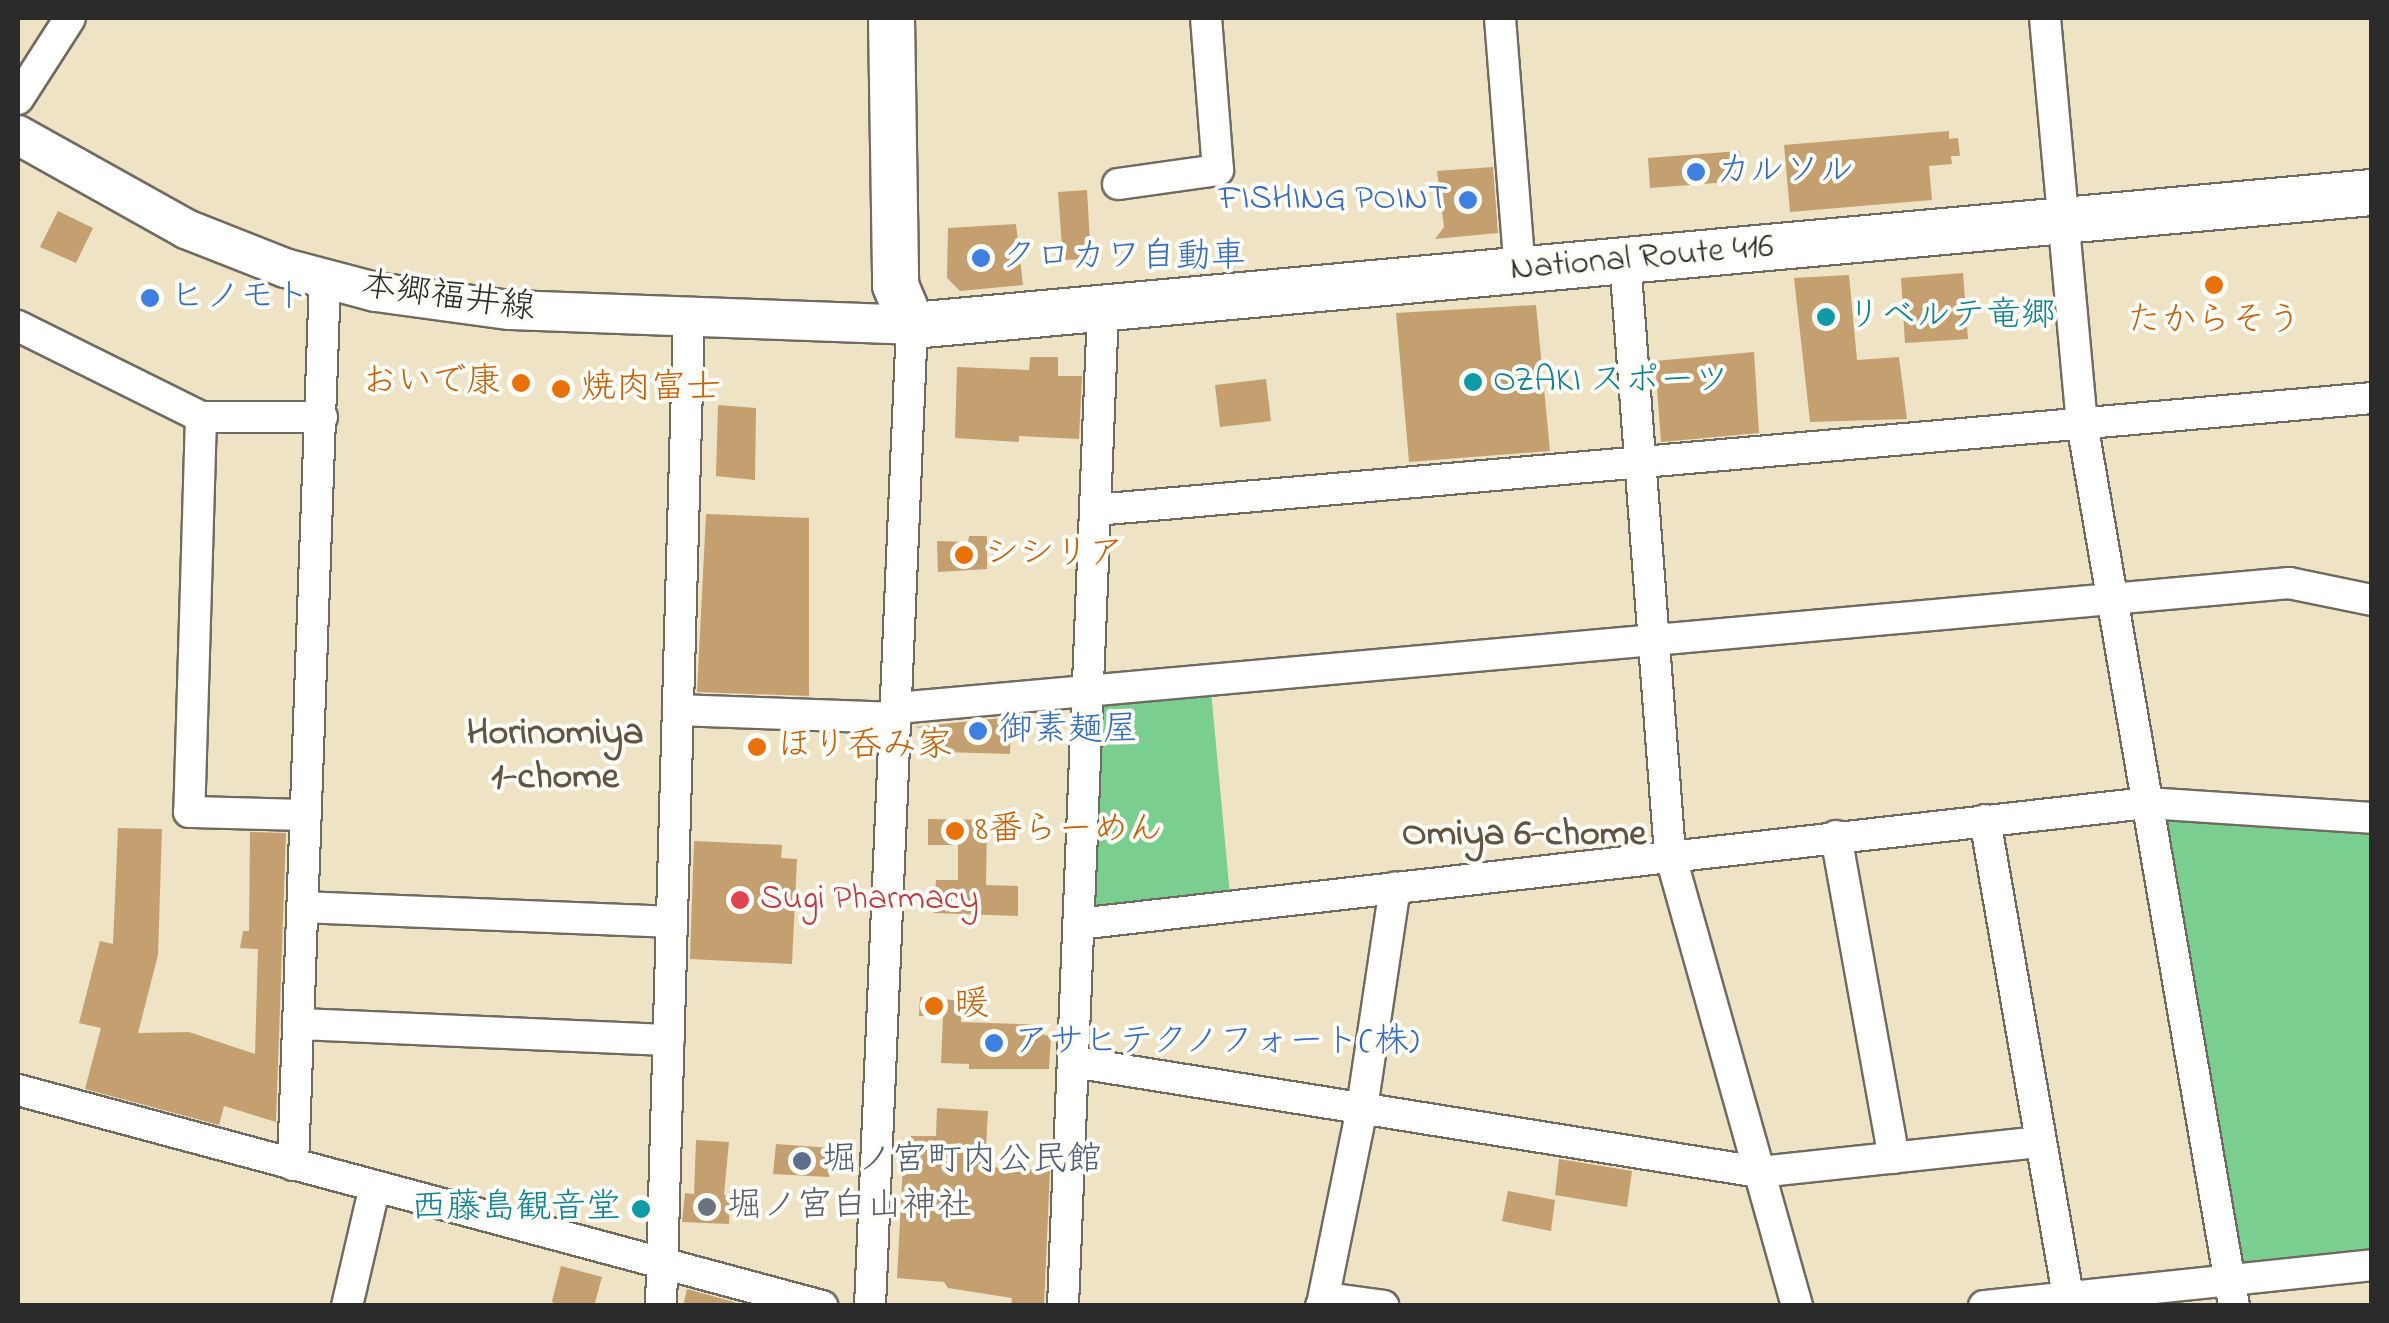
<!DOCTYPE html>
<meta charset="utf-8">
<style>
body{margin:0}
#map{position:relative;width:2389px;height:1323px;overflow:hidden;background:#efe3c6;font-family:"Indie Flower","Klee One",sans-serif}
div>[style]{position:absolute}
.green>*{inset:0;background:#7ace90}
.building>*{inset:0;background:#c49f70}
.roads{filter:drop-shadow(2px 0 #706b61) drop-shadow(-2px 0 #706b61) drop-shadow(0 2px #706b61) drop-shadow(0 -2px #706b61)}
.minor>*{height:30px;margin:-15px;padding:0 15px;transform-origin:15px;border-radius:15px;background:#fff}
.major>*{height:38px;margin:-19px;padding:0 19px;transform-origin:19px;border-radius:19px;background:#fff}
.highway>*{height:45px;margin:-22.5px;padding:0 22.5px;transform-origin:22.5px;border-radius:22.5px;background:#fff}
.dots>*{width:28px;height:28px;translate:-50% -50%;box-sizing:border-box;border:5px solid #fdfcf7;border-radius:50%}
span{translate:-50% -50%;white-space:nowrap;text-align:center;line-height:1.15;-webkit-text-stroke:8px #fdfcf7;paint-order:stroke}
.shop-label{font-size:35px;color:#366cbe}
.left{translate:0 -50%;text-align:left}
.right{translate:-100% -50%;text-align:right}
.street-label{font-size:35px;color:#2b2b2b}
.culture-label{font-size:35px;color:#0d838f}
.food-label{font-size:35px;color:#c56008}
.health-label{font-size:35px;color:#be3a42}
.service-label{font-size:35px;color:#4e5e75}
.worship-label{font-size:35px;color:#5b616d}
.neighbourhood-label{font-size:38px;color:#615443;font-weight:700}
.frame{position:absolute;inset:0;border:20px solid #2b2b2b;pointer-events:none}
</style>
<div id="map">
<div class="green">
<i style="clip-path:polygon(1210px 680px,1231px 906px,1078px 924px,1087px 691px)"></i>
<i style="clip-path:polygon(2160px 817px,2371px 825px,2371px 1255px,2237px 1268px)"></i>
</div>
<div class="building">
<i style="clip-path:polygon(1949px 131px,1949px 139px,1958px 138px,1960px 156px,1951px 156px,1952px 164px,1929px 166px,1932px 200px,1790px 212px,1784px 145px)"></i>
<i style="clip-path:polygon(1740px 151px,1742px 181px,1650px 188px,1648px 158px)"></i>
<i style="clip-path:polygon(1493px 167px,1498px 233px,1435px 239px,1444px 227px,1437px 171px)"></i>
<i style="clip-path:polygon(1087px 190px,1091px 259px,1063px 260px,1058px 192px)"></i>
<i style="clip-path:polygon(58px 211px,93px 228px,76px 263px,40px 247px)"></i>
<i style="clip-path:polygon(1016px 224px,1023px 285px,960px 291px,947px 278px,948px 228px)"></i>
<i style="clip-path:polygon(1963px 273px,1968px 339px,1905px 343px,1901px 278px)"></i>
<i style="clip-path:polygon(1849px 275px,1857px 360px,1899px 357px,1907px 419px,1810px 422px,1794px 278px)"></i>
<i style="clip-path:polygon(1536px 305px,1550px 451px,1409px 462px,1396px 313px)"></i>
<i style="clip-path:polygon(1754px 352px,1759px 433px,1661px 442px,1655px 361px)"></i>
<i style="clip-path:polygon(1030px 357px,1058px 357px,1058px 376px,1082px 376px,1079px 439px,1019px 436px,1019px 442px,955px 438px,957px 367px,1029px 370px)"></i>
<i style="clip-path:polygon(1266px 379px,1271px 421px,1220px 427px,1215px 385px)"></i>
<i style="clip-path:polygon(718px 405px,756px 408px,755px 480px,716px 476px)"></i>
<i style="clip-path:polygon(706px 514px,809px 518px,809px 696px,697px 692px)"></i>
<i style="clip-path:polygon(969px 536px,987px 536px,987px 569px,938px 572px,937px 541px,968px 542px)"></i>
<i style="clip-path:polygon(1011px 717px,1010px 754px,943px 752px,943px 731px,914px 727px)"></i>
<i style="clip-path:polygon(928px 819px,987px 820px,986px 885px,1018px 886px,1018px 916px,934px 913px,936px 880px,958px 880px,958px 845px,928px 845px)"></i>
<i style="clip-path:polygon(118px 828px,162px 829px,158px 955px,138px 1033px,189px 1032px,255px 1054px,258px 949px,240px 948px,243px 931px,249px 931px,250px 832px,286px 833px,276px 1122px,224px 1106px,219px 1125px,85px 1089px,101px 1028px,79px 1023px,100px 941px,113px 944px)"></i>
<i style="clip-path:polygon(694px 841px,782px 845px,781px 858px,797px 859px,792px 964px,690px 959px)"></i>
<i style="clip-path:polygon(920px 997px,962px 1001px,961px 1022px,1044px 1025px,1044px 1035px,1051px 1036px,1049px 1069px,969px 1069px,969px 1064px,941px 1063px,943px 1016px,919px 1016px)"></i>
<i style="clip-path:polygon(937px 1108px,988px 1111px,985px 1167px,1050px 1170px,1044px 1306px,1011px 1306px,1012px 1298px,948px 1288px,944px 1282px,897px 1278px,903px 1164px,910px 1164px,911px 1136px,936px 1136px)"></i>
<i style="clip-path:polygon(696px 1140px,729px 1142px,724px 1195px,730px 1195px,729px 1224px,682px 1222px,685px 1193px,694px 1194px)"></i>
<i style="clip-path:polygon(776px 1144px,831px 1148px,829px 1177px,773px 1174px)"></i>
<i style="clip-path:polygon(1559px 1159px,1632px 1171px,1627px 1207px,1555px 1195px)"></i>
<i style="clip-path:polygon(1508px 1191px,1555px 1200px,1551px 1231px,1502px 1221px)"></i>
<i style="clip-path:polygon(561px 1266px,602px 1277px,594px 1306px,556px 1306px,552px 1301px)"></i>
<i style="clip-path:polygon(687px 1289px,741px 1304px,741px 1306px,683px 1306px)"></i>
</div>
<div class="roads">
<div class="minor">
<i style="left:1500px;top:18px;width:253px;rotate:85.5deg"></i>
<i style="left:2045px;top:18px;width:407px;rotate:84.8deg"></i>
<i style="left:2082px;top:423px;width:896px;rotate:80.23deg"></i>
<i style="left:18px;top:99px;width:96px;rotate:-57.3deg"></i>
<i style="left:1118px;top:184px;width:101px;rotate:-8deg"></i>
<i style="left:1218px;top:170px;width:152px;rotate:-94.5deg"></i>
<i style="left:1625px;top:260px;width:596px;rotate:85.67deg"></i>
<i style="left:1670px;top:854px;width:470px;rotate:74.3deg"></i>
<i style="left:18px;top:326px;width:204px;rotate:26.4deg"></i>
<i style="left:201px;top:417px;width:121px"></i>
<i style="left:201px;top:417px;width:395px;rotate:91.7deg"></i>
<i style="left:189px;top:812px;width:117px;rotate:1.5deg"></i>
<i style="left:1095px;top:510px;width:1282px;rotate:-5.01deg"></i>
<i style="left:897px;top:708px;width:1398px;rotate:-5.13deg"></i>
<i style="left:2289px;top:583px;width:85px;rotate:11.6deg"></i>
<i style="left:678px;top:710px;width:218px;rotate:2.1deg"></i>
<i style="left:1985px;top:820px;width:484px;rotate:80.1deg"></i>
<i style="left:1836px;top:836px;width:327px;rotate:79.8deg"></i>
<i style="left:303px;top:907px;width:369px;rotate:2.3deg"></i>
<i style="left:1078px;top:924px;width:1076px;rotate:-6.46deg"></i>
<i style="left:2147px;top:803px;width:225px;rotate:3.8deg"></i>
<i style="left:298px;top:1024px;width:371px;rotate:2.5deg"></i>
<i style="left:1073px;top:1062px;width:695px;rotate:9.11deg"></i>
<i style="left:1759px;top:1172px;width:282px;rotate:-6.1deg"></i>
<i style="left:18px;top:1090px;width:833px;rotate:15.04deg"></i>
<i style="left:293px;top:1165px;width:887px;rotate:-87.93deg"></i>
<i style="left:1322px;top:1305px;width:201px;rotate:-78.5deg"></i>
<i style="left:1362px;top:1108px;width:223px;rotate:-81.5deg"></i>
<i style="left:347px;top:1306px;width:123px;rotate:-76.9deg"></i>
<i style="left:661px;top:1306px;width:990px;rotate:-88.38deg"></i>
<i style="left:870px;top:1306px;width:982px;rotate:-87.55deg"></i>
<i style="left:1063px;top:1306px;width:997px;rotate:-87.7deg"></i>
<i style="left:1321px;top:1306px;width:15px;rotate:-28deg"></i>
<i style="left:1334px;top:1299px;width:50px;rotate:8deg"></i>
<i style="left:1984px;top:1306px;width:390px;rotate:-6deg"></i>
</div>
<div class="major">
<i style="left:18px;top:135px;width:193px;rotate:29.2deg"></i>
<i style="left:186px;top:229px;width:106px;rotate:21.5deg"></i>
<i style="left:285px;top:268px;width:94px;rotate:14.8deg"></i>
<i style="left:376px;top:292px;width:135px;rotate:7.7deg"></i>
<i style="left:510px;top:310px;width:402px;rotate:2.1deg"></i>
</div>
<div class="highway">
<i style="left:891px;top:18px;width:267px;rotate:89.1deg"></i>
<i style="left:895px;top:285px;width:43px;rotate:67deg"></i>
<i style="left:912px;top:325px;width:1466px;rotate:-5.21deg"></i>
</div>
</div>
<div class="dots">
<i style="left:1696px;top:172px;background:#3f7fe0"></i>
<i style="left:1468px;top:200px;background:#3f7fe0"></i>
<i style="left:981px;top:258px;background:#3f7fe0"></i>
<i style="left:2214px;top:285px;background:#e8710a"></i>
<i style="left:150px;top:298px;background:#3f7fe0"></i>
<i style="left:1826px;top:317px;background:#0f9aa8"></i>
<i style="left:1473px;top:382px;background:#0f9aa8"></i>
<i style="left:521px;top:383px;background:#e8710a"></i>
<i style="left:561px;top:389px;background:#e8710a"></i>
<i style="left:964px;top:555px;background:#e8710a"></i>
<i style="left:978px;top:731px;background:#3f7fe0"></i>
<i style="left:757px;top:747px;background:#e8710a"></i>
<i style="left:955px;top:831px;background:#e8710a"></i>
<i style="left:740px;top:900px;background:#e0444e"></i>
<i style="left:934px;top:1006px;background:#e8710a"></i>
<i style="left:994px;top:1043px;background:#3f7fe0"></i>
<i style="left:802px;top:1161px;background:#5c6f8a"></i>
<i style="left:707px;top:1207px;background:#6b7280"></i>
<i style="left:641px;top:1209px;background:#0f9aa8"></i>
</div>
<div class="shop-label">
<span class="left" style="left:1716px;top:172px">カルソル</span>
<span class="right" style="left:1448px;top:200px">FISHING POINT</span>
<span class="left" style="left:1001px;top:258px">クロカワ自動車</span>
<span class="left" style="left:170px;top:298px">ヒノモト</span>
<span class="left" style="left:998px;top:731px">御素麺屋</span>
<span class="left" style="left:1014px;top:1043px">アサヒテクノフォート(株)</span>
</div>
<div class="street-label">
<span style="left:1642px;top:259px;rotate:-5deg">National Route 416</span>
<span style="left:448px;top:298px;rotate:8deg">本郷福井線</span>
</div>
<div class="culture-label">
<span class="left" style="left:1846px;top:317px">リベルテ竜郷</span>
<span class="left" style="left:1493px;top:382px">OZAKI スポーツ</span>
<span class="right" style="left:621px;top:1209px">西藤島観音堂</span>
</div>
<div class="food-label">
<span style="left:2214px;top:322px">たからそう</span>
<span class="right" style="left:501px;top:383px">おいで康</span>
<span class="left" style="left:581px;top:389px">焼肉富士</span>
<span class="left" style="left:984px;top:555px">シシリア</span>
<span class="left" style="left:777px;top:747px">ほり呑み家</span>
<span class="left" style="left:975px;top:831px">8番らーめん</span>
<span class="left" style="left:954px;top:1006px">暖</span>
</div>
<div class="health-label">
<span class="left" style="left:760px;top:900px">Sugi Pharmacy</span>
</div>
<div class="service-label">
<span class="left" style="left:822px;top:1161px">堀ノ宮町内公民館</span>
</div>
<div class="worship-label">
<span class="left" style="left:727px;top:1207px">堀ノ宮白山神社</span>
</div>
<div class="neighbourhood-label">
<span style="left:555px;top:757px">Horinomiya<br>1-chome</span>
<span style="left:1524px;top:836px">Omiya 6-chome</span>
</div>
<div class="frame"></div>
</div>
